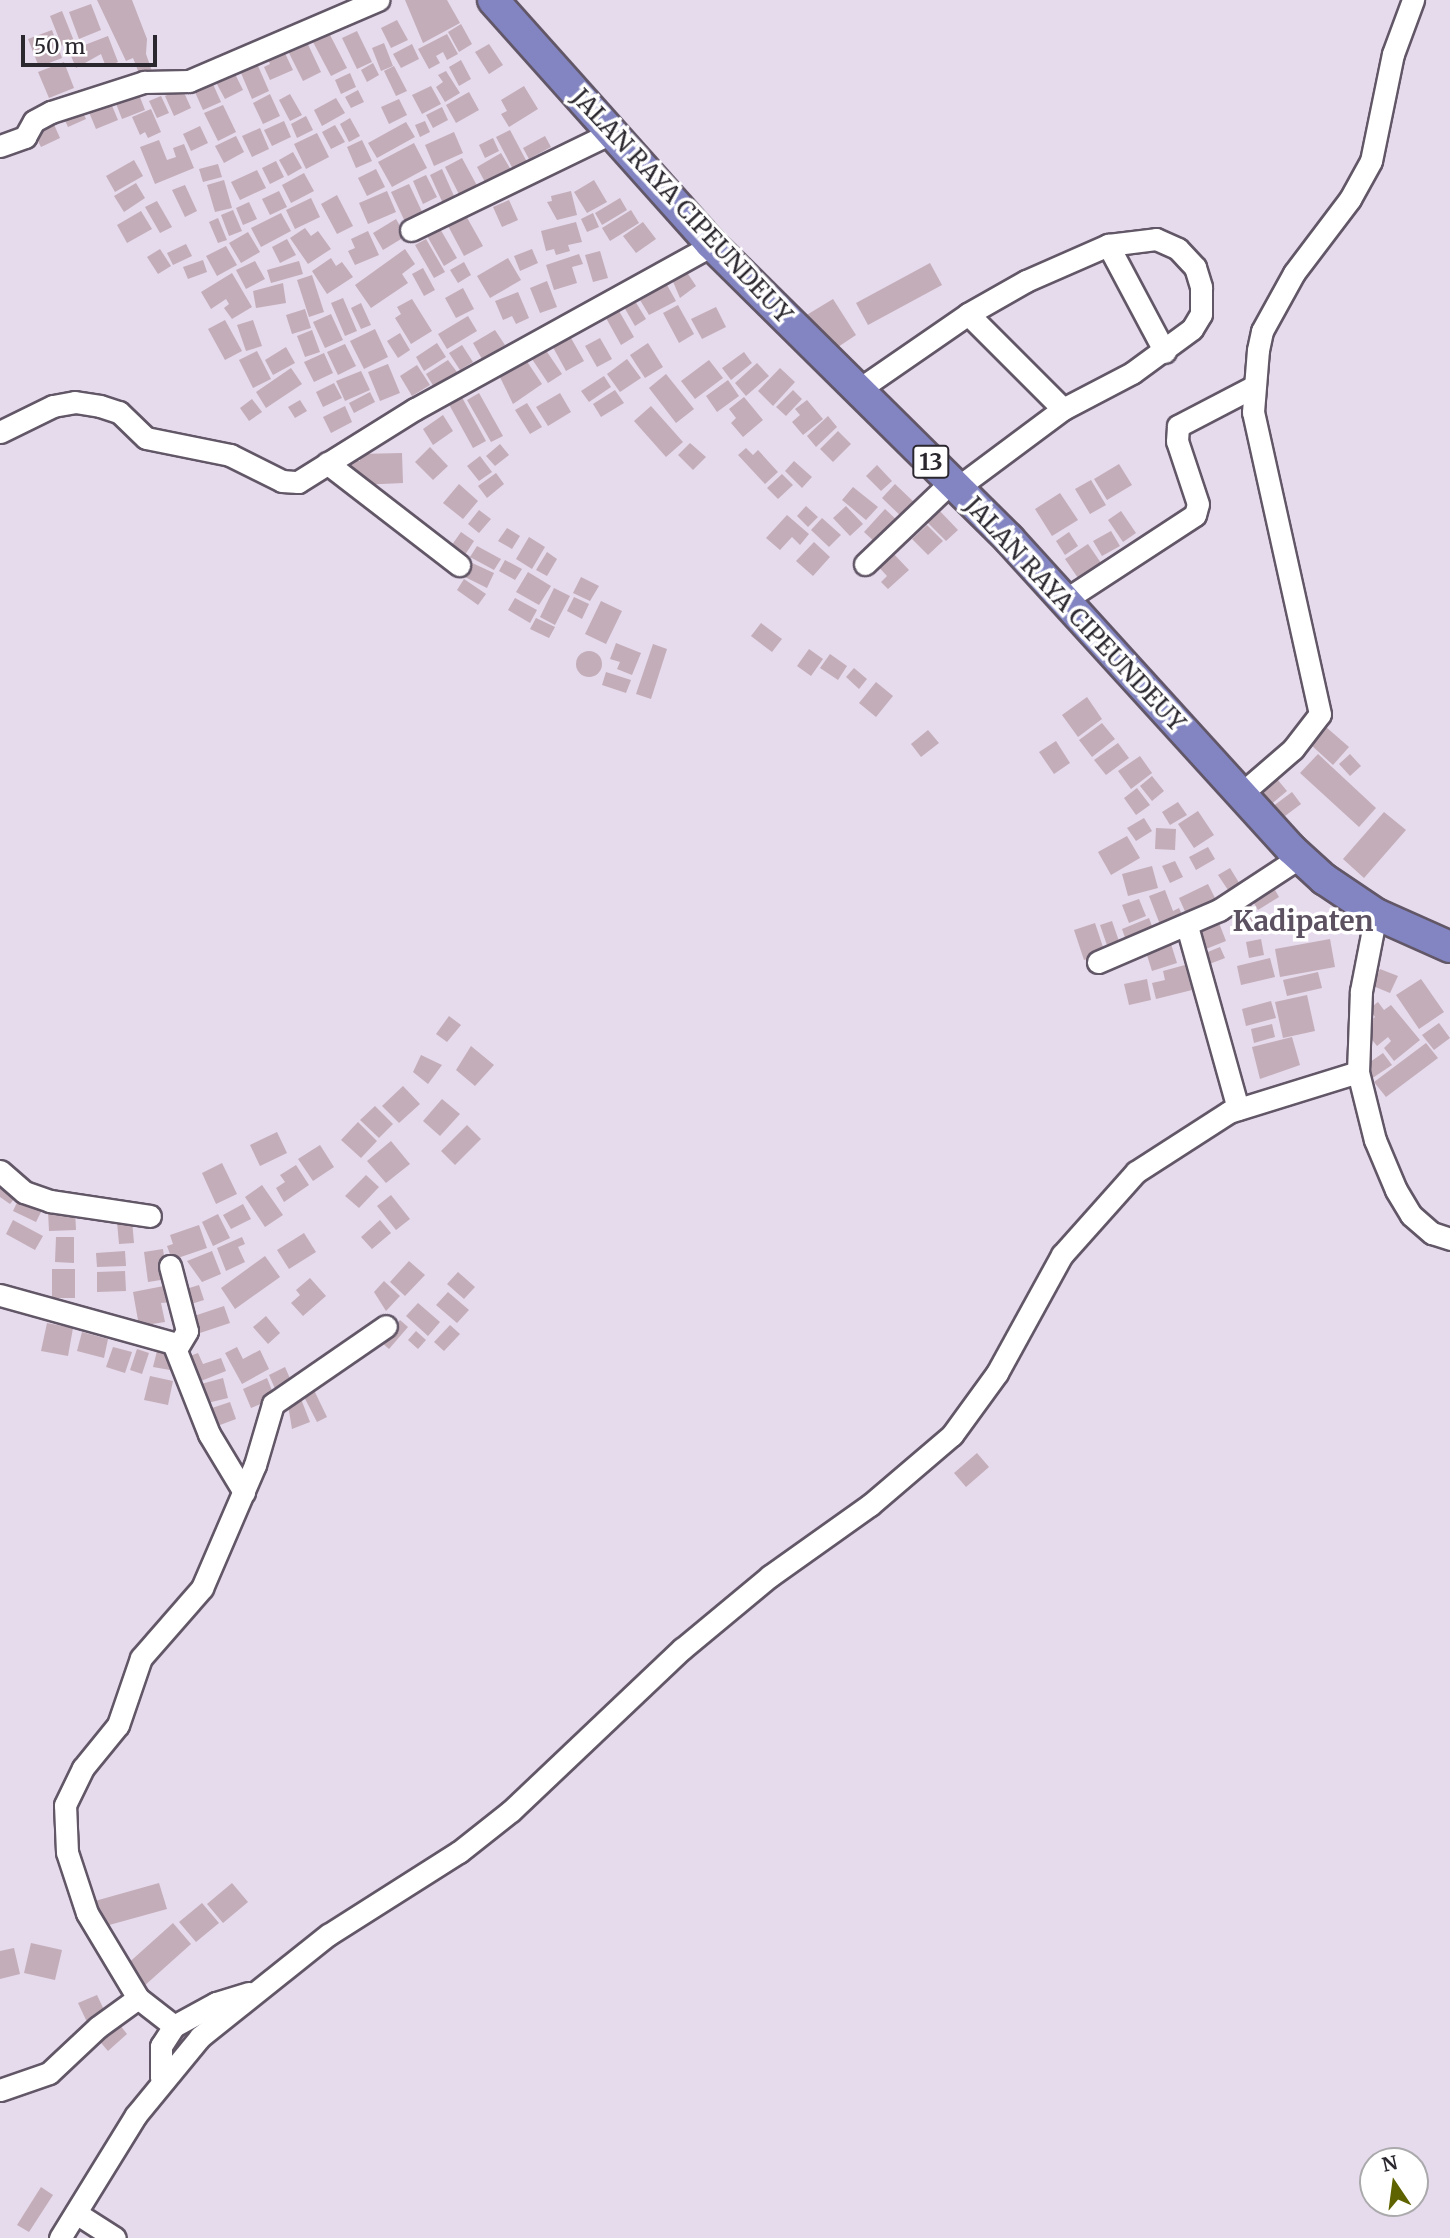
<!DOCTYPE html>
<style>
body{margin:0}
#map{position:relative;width:1450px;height:2238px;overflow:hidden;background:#e6daed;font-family:Merriweather,serif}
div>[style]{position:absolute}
.building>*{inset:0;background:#c3adb8}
.round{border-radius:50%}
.roads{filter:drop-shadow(2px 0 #625767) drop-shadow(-2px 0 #625767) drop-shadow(0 2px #625767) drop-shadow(0 -2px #625767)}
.minor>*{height:21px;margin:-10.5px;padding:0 10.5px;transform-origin:10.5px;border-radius:10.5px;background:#fff}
.highway>*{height:30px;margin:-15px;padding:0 15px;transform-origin:15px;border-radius:15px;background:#8385c3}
span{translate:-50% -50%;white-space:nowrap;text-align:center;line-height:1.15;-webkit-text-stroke:7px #fff;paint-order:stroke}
.shield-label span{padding:2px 5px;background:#fff;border:2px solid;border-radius:5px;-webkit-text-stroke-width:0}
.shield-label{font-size:23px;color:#2b272e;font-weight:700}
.street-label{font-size:24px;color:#2b272e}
.quarter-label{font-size:28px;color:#5c5161;font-weight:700}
.north{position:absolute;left:1359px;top:2147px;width:70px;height:70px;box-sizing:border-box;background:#fff;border:2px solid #aaa9ab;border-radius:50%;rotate:347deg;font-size:19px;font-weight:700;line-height:28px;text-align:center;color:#2b272e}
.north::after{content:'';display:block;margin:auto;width:24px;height:32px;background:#5e6300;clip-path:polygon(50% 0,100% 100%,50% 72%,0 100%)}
.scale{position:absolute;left:21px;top:35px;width:136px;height:32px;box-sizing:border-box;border:4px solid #2b272e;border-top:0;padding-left:9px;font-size:21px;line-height:24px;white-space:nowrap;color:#2b272e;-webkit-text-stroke:5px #fff;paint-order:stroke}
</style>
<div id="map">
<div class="building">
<i style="clip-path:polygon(97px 0,132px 0,147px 39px,146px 54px,152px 71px,140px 76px,133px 58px,126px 61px)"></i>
<i style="clip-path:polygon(405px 0,447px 0,460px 23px,423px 43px)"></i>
<i style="clip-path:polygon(91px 4px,101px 30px,79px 39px,69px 12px)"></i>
<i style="clip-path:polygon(62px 11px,74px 41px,62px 46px,50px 16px)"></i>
<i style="clip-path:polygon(397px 20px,408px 40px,391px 48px,381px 28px)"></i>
<i style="clip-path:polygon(461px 24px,472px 44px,459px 52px,448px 32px)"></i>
<i style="clip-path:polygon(52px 30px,62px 58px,39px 67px,28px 39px)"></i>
<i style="clip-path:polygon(357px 31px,372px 62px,357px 69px,342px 38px)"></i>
<i style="clip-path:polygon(329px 33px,347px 68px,331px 76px,313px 42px)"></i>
<i style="clip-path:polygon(447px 34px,458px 54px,447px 60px,443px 52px,436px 56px,440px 63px,429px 69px,418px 49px)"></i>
<i style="clip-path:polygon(108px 36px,118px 62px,106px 67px,101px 54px,76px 68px,69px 51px)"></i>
<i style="clip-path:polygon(304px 36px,321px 72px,303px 81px,285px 45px)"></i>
<i style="clip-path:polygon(384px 43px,393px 66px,381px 71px,372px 48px)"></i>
<i style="clip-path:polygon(412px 44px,419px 59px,401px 68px,393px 54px)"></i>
<i style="clip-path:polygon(489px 44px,503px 65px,489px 74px,475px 52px)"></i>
<i style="clip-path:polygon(281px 45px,293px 70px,270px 80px,264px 67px,270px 64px,265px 53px)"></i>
<i style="clip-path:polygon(255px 59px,269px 91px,252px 99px,238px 66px)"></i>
<i style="clip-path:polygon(461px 60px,471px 79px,459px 86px,449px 67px)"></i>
<i style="clip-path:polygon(64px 62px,74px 88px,49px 98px,38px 72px)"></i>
<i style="clip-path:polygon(373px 63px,379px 75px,367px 82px,361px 70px)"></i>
<i style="clip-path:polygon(231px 66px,243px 90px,225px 99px,212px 75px)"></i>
<i style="clip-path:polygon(394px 66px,407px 91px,396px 96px,384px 71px)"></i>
<i style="clip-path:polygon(446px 71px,460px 93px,445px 102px,436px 87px,443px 82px,438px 75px)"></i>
<i style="clip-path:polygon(350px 73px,356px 87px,341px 94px,335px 80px)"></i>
<i style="clip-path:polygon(212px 82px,221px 102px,203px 110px,194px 90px)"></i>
<i style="clip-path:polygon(431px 86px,441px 104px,422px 114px,412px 95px)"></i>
<i style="clip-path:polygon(524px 86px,538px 109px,509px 127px,501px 114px,507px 111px,501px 100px)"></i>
<i style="clip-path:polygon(136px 87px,145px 110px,122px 119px,113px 96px)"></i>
<i style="clip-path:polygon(182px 88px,191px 108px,174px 116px,165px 96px)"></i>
<i style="clip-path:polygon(358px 90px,364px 102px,351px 108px,345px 97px)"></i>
<i style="clip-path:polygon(469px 92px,479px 110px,456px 123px,446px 105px)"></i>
<i style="clip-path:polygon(270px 94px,280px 116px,263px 124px,253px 103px)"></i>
<i style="clip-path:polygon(290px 94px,302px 115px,290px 121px,279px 100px)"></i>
<i style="clip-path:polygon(108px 96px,118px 120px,96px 129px,86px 105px)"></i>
<i style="clip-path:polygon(161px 96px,169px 113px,157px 118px,149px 101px)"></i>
<i style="clip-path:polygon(336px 98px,345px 113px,322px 126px,314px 110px)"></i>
<i style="clip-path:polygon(399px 99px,407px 115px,389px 124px,381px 107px)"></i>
<i style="clip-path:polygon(79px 105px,86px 119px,68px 127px,61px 112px)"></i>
<i style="clip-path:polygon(223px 105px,236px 132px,218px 141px,204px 113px)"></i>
<i style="clip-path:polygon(442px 107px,448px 120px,433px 128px,426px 115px)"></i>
<i style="clip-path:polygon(151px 109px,161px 132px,148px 138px,145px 132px,140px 135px,132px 117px)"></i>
<i style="clip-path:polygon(306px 116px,313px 130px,297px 138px,291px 124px)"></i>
<i style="clip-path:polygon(350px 118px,360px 136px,349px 142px,340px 124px)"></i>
<i style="clip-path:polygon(52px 120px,60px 138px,41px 147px,32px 129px)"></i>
<i style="clip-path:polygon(284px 121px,291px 137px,272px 146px,264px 130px)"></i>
<i style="clip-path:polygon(425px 121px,430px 132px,420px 137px,415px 125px)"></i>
<i style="clip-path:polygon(406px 122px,415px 137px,377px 158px,368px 143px)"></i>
<i style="clip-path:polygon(335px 125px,345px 142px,331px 149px,322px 132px)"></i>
<i style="clip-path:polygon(200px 126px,208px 143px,191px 151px,183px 134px)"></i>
<i style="clip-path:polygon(260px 128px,269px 149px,252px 157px,242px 136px)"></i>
<i style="clip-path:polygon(510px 130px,528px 164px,514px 171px,496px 137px)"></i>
<i style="clip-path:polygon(454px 132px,463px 153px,434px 166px,425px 145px)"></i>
<i style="clip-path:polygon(317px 133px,329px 157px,306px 169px,294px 144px)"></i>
<i style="clip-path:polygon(236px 136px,244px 152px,224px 163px,215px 146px)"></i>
<i style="clip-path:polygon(545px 136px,551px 147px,529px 159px,523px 148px)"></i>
<i style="clip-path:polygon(493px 138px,499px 151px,485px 158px,479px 145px)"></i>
<i style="clip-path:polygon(159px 140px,167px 160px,176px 157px,173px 148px,184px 144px,194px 168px,155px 184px,140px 147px)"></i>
<i style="clip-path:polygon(362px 140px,372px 161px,356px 168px,347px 147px)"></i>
<i style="clip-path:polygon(414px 143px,427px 168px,392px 187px,378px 162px)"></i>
<i style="clip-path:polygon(293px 152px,302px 168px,288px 176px,279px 160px)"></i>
<i style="clip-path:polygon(501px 153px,511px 170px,486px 184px,477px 167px)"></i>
<i style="clip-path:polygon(462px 158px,481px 193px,463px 202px,445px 167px)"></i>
<i style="clip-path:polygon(134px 160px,143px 176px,115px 192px,106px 176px)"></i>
<i style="clip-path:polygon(276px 161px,284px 177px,270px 184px,262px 168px)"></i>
<i style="clip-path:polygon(218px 164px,222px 177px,203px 182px,199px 169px)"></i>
<i style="clip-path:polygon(376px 169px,385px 187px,367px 196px,358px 178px)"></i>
<i style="clip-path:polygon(442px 169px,458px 205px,446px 210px,430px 175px)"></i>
<i style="clip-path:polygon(257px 170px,266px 188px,240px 200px,231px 182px)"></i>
<i style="clip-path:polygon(304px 173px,314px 191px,291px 203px,282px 185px)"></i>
<i style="clip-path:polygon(426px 175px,437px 197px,423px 204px,413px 181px)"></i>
<i style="clip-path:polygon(224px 180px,232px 208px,215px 212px,207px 185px)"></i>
<i style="clip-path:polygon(594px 180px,607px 202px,587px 213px,574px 192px)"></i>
<i style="clip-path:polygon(136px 183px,145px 198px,124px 212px,114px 196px)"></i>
<i style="clip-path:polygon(409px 184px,425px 218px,407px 226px,391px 192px)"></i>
<i style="clip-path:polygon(185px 185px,197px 211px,185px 217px,172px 190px)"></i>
<i style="clip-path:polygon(279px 191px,287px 207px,270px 215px,262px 199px)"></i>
<i style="clip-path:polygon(387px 191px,396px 212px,368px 224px,359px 203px)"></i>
<i style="clip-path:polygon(571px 191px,577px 215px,557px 220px,547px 202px,552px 201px,551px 196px)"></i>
<i style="clip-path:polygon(337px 195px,353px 226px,337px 234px,321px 204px)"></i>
<i style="clip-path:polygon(311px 198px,320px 217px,295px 229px,286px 210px)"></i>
<i style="clip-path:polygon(620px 198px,627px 210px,602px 225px,595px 213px)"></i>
<i style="clip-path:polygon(509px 200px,518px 220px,502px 227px,493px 207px)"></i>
<i style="clip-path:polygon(157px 201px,172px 227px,160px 233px,145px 207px)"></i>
<i style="clip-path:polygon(249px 202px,257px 219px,243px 225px,236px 208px)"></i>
<i style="clip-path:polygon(233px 210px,242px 231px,229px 236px,221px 215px)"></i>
<i style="clip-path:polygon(631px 210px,639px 223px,610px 241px,602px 228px)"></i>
<i style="clip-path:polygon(141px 211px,152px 229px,127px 243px,117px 225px)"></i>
<i style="clip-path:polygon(281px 213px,291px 231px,261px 247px,251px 228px)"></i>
<i style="clip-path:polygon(593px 213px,599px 227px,587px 232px,581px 219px)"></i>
<i style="clip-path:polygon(465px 214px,483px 246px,464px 256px,447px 224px)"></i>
<i style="clip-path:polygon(218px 218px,227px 240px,218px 243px,209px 222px)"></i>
<i style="clip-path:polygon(396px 219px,406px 236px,383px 250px,373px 233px)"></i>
<i style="clip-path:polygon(576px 222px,582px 242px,568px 245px,570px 251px,556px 255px,554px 249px,546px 251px,541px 231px)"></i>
<i style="clip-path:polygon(643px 222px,656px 239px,636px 253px,623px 236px)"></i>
<i style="clip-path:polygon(439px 227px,457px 258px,444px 266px,426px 234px)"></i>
<i style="clip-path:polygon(305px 228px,311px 236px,318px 231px,331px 249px,308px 264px,290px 238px)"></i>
<i style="clip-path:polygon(368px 231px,379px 255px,355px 265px,348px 251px,355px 248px,351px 239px)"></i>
<i style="clip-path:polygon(248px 232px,260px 252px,241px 263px,229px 243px)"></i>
<i style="clip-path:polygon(287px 239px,296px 255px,280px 263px,272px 247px)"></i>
<i style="clip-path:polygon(426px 239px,445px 272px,434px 278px,415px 245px)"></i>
<i style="clip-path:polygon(186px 244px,192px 256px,173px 265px,167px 253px)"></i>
<i style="clip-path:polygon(226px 246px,237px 265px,217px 276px,206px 256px)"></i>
<i style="clip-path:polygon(160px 249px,171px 266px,158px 274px,147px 257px)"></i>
<i style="clip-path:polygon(405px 249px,415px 264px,402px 274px,408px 283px,371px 308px,355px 285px)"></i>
<i style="clip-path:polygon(532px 249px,538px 263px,520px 271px,514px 256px)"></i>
<i style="clip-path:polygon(600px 251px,608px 278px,593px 282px,585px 255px)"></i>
<i style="clip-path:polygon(579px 254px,583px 264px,572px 267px,577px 283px,554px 290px,546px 265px)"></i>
<i style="clip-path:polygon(331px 258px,336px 266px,342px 262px,353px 277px,327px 294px,312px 271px)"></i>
<i style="clip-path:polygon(508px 258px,521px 280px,490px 298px,477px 276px)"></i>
<i style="clip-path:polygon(203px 260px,207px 272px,188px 279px,183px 267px)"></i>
<i style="clip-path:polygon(255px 261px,265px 279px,246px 289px,236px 270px)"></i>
<i style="clip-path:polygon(299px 261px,303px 274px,271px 283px,267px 270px)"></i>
<i style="clip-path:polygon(464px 262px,471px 275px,458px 283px,450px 270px)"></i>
<i style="clip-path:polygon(930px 263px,942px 285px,868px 325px,856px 303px)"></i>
<i style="clip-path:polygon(423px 268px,435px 290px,424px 296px,412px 274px)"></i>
<i style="clip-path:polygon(684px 268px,696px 286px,680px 298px,671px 277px)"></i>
<i style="clip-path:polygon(232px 273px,252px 307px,232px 319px,224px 308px,229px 304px,226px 299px,211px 309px,201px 292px)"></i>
<i style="clip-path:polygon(312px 275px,324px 312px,309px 317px,297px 280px)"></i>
<i style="clip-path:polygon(547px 281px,557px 307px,540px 313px,530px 288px)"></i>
<i style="clip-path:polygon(283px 283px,286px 303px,256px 308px,253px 291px)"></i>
<i style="clip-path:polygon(667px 285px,676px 301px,649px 315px,640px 300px)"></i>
<i style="clip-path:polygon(463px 288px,474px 309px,456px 318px,445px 298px)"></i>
<i style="clip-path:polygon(518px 292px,529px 318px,516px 324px,512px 316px,503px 320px,495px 301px)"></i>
<i style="clip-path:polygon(343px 298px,357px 331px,345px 336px,331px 303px)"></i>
<i style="clip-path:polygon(412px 299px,432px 331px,411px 344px,395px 318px,401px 314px,397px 307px)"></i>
<i style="clip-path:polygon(833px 299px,856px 335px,829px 353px,805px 316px)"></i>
<i style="clip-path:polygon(635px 301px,646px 319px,635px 326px,624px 307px)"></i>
<i style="clip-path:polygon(361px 303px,371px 325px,361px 329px,351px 308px)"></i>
<i style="clip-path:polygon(678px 305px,694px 334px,679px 343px,663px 313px)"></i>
<i style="clip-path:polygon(716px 307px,726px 327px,702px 339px,691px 319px)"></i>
<i style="clip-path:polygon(305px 309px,311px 328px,292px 334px,286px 315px)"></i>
<i style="clip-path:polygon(619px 311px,634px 337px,621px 345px,606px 318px)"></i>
<i style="clip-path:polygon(331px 314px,343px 340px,325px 348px,313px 322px)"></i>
<i style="clip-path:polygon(468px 316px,477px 331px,447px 349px,438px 334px)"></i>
<i style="clip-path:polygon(225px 320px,242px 351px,225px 360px,208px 329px)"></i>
<i style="clip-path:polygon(253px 320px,262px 346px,246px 351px,237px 325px)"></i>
<i style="clip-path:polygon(375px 329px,388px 357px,364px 369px,350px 341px)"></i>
<i style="clip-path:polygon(312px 330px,320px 352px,305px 357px,297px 336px)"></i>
<i style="clip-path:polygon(495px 330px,505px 345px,482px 359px,473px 343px)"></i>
<i style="clip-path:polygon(567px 331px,584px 361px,566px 371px,549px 340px)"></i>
<i style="clip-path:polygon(400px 333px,410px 350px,398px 358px,387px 341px)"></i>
<i style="clip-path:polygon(600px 338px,612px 359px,597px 367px,585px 346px)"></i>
<i style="clip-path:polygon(437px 343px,446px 357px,424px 371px,416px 357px)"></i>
<i style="clip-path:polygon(541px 343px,562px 374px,548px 383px,528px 353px)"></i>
<i style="clip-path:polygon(648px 343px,663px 367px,645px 378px,630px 355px)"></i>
<i style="clip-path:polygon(345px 344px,356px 366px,338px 375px,327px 352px)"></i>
<i style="clip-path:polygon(462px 345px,473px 362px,460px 370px,449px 353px)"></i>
<i style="clip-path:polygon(286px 347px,295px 363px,273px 375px,265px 360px)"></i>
<i style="clip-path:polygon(257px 351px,271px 379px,253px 388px,239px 360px)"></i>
<i style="clip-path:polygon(744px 352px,752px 363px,731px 380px,722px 368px)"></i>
<i style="clip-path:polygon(324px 353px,333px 373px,314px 382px,304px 362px)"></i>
<i style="clip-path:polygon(522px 354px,542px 384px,513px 404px,497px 371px)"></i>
<i style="clip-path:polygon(627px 359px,641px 378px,620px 392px,607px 374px)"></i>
<i style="clip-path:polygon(448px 360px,457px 372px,434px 387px,426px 374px)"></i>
<i style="clip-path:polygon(709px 360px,723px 378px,695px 399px,681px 381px)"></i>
<i style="clip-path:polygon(757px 363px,769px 376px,746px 396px,735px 383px)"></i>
<i style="clip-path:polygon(388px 364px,400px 393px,380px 401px,368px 372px)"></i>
<i style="clip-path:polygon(417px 365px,430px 385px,412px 396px,400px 376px)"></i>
<i style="clip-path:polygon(291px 368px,302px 384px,266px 408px,256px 392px)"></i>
<i style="clip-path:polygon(780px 368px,795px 382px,773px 406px,758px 391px)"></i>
<i style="clip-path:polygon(361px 371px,370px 390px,345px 401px,336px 381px)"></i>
<i style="clip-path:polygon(666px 374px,694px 409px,676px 423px,649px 388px)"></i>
<i style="clip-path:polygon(604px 376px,611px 387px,589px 402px,581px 391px)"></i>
<i style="clip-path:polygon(728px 380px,739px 396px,717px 412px,706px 396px)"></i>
<i style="clip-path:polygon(334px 383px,342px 398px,323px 407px,316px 392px)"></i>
<i style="clip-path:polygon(615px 390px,624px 403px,601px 417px,593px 404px)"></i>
<i style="clip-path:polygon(793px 390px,802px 399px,786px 416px,776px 407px)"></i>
<i style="clip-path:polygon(370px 392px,375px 402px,354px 413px,349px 403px)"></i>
<i style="clip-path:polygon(459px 392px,486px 441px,473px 448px,446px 399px)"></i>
<i style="clip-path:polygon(479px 393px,503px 436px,491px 442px,467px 400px)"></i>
<i style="clip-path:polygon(560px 393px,571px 412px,548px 426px,536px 407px)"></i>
<i style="clip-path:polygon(744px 397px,763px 420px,743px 437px,731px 423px,736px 418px,729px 409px)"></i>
<i style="clip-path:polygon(252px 399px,262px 412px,249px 421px,240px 408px)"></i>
<i style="clip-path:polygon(300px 400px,307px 411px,295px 418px,288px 407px)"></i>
<i style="clip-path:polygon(807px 400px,823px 419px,803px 435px,792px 422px,800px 415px,795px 409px)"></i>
<i style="clip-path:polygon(527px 403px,542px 427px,530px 434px,515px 410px)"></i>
<i style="clip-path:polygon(345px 406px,352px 422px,331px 433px,323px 417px)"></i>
<i style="clip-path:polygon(651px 406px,683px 442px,666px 457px,634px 421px)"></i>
<i style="clip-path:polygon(443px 415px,453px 431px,433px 445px,423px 429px)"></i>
<i style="clip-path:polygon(828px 416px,837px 427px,816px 447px,807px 436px)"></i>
<i style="clip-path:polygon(838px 431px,851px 444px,833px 462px,820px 449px)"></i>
<i style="clip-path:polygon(690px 443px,706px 457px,693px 470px,678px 455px)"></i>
<i style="clip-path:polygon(500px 444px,509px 455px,495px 466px,486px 456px)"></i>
<i style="clip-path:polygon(430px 447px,448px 466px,433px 480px,415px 462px)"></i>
<i style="clip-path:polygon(746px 448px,753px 455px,758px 450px,778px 472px,765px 484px,738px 455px)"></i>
<i style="clip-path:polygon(402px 453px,403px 483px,360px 485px,351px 477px,351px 461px,360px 461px,359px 454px)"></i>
<i style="clip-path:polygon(480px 456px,492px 472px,479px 481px,467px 466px)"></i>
<i style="clip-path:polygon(794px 461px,812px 477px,802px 488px,785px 471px)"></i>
<i style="clip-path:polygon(1119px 464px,1132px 485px,1107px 500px,1094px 479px)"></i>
<i style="clip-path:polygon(877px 465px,892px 481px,881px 491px,866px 476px)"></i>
<i style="clip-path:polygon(496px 473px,504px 484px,487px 498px,478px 486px)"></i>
<i style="clip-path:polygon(782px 474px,793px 485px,778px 499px,767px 488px)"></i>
<i style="clip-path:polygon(1091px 480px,1106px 505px,1090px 514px,1075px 489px)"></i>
<i style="clip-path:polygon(459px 484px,478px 501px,463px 519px,443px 503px)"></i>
<i style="clip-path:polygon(895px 484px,918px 506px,905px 520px,882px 498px)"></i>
<i style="clip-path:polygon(853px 487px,878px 507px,866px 520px,842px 500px)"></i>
<i style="clip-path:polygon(1060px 493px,1078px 520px,1052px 536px,1035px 509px)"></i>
<i style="clip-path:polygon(806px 506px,818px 517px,808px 527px,797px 516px)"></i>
<i style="clip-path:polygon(846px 506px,863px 524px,850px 536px,833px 518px)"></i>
<i style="clip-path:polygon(936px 507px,958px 530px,946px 541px,924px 519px)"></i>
<i style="clip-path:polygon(885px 509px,899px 522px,878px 545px,864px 532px)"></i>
<i style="clip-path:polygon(479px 510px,491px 519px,479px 533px,468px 524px)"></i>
<i style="clip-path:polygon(1121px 511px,1136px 533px,1123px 542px,1108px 520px)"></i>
<i style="clip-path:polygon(787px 515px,809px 534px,800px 545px,792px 537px,780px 550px,766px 538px)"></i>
<i style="clip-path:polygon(822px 518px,841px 535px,829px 547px,811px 530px)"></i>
<i style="clip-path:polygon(927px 525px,943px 541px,928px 555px,912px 539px)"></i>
<i style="clip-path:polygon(507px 528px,520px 536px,512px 549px,498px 541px)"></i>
<i style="clip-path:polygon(1111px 531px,1120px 546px,1102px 556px,1093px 541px)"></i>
<i style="clip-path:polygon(461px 532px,474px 541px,463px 558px,449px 549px)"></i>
<i style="clip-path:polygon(1069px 532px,1078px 546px,1065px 555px,1056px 541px)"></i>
<i style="clip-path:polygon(529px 537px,545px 547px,532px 569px,516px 559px)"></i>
<i style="clip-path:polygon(814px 542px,830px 557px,813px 576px,796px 561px)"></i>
<i style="clip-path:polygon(1088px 544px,1101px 563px,1078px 578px,1065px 559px)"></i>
<i style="clip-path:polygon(477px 546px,501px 559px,494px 570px,470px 557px)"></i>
<i style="clip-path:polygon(890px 550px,909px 570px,888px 589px,881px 582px,887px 576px,875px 563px)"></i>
<i style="clip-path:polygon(547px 552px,557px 559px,547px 576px,536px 570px)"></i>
<i style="clip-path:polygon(505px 560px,522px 569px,515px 580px,499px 571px)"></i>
<i style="clip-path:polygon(470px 562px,494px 573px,487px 588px,463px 576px)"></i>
<i style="clip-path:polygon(528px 572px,551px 586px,539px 605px,516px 592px)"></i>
<i style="clip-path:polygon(581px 577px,599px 586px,590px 601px,573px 593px)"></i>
<i style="clip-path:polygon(464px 579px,486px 594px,478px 605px,457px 590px)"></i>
<i style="clip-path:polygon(554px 588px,570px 596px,555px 625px,540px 617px)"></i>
<i style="clip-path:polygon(574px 597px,589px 604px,582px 619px,567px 611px)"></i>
<i style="clip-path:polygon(515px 598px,537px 610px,530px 623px,508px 610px)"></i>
<i style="clip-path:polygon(601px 601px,622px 611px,606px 644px,585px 634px)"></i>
<i style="clip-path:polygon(536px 618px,555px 627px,549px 638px,530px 629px)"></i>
<i style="clip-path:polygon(761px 623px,782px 639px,772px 652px,751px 636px)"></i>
<i style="clip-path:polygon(616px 643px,641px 653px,632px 675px,617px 669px,620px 662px,610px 659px)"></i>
<i style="clip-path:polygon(653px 644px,667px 649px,651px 699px,636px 694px)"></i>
<i style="clip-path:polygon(809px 649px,823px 659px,811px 676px,797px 666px)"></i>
<i class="round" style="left:576px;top:651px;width:26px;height:26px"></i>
<i style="clip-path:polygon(830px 654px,847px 666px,838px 680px,820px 668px)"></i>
<i style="clip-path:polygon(854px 668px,867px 679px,859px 689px,846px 677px)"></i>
<i style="clip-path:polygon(606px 672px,631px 680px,626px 693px,602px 685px)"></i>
<i style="clip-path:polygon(876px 682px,893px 696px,876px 717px,859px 703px)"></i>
<i style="clip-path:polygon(1087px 697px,1102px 719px,1078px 737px,1062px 715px)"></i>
<i style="clip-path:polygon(1102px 723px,1115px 739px,1092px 757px,1079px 740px)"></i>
<i style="clip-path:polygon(1326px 727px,1349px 747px,1333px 765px,1310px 744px)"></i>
<i style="clip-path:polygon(928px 730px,939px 743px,921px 757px,911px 744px)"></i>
<i style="clip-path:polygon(1056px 741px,1070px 763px,1054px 774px,1039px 752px)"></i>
<i style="clip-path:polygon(1118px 743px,1129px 758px,1106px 775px,1094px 760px)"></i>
<i style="clip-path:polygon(1318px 754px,1376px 808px,1359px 827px,1300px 773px)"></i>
<i style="clip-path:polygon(1350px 754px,1361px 766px,1350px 776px,1339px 764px)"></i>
<i style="clip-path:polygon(1140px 756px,1152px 773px,1131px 789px,1118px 771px)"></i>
<i style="clip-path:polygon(1272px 773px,1287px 791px,1268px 807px,1253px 789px)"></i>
<i style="clip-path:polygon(1152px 776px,1164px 791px,1152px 801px,1140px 786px)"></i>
<i style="clip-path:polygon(1137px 788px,1150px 805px,1136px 815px,1124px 798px)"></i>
<i style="clip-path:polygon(1292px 792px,1301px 804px,1281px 819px,1272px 807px)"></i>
<i style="clip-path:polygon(1178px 802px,1187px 815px,1170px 825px,1162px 812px)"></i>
<i style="clip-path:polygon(1198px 811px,1214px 835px,1194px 848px,1178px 824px)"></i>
<i style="clip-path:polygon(1384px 812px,1406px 830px,1364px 878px,1343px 859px)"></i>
<i style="clip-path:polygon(1144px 818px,1152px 831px,1136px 841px,1127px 828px)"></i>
<i style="clip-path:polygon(1156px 828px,1176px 829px,1175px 850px,1155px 849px)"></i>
<i style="clip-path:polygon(1127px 836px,1140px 858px,1111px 875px,1098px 852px)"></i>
<i style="clip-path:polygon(1208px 847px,1215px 859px,1196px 870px,1189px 857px)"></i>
<i style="clip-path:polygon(1175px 861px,1183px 877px,1170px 883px,1162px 866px)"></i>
<i style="clip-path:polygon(1152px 866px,1158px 888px,1128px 896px,1122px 874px)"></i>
<i style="clip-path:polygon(1230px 868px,1241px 886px,1230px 893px,1218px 875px)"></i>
<i style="clip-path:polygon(1271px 883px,1279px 897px,1258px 910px,1249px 895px)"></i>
<i style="clip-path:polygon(1208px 884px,1218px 904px,1188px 918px,1179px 898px)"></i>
<i style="clip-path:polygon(1165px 890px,1173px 911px,1179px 908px,1184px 919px,1161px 927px,1149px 896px)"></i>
<i style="clip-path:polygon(1139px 899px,1146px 916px,1129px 923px,1122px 905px)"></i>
<i style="clip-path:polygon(1250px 902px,1260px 922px,1243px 930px,1233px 911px)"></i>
<i style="clip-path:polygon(1149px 918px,1155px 934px,1128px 946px,1122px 929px)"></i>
<i style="clip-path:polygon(1112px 921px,1121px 947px,1109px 951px,1100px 925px)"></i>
<i style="clip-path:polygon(1095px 923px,1105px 953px,1084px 960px,1074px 930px)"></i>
<i style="clip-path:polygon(1219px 923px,1226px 941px,1201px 951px,1194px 933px)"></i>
<i style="clip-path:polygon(1261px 939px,1264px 955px,1249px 958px,1246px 942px)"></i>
<i style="clip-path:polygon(1330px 939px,1335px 967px,1280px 977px,1275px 949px)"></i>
<i style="clip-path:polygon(1170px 941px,1177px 963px,1152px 971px,1145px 949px)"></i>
<i style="clip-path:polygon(1220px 947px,1225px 958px,1207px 965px,1203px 954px)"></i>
<i style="clip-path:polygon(1270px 958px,1275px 977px,1241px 985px,1237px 966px)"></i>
<i style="clip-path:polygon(1185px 965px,1192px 990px,1156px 999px,1152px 983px,1165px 980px,1163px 971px)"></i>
<i style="clip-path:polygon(1380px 969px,1398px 976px,1390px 993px,1373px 986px)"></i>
<i style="clip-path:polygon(1318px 972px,1322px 988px,1287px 996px,1283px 980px)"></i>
<i style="clip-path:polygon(1147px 979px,1151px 1000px,1129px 1005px,1124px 984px)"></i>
<i style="clip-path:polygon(1421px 979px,1444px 1012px,1419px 1029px,1396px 995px)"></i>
<i style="clip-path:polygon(1307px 995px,1315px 1031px,1283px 1038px,1275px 1002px)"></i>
<i style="clip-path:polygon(1271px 1001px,1276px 1018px,1246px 1026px,1242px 1009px)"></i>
<i style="clip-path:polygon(1378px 1002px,1384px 1010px,1391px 1005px,1420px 1040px,1394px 1061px,1384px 1048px,1391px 1041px,1388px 1037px,1377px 1046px,1362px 1027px,1375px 1017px,1369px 1009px)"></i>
<i style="clip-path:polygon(449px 1016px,461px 1025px,447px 1042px,436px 1034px)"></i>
<i style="clip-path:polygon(1439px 1023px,1450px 1038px,1434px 1050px,1422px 1035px)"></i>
<i style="clip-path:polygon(1272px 1024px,1275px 1037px,1254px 1043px,1251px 1029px)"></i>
<i style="clip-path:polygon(1292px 1037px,1300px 1065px,1260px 1079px,1252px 1047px)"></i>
<i style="clip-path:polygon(1426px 1043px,1438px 1058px,1386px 1097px,1374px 1082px)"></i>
<i style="clip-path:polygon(471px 1046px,494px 1065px,475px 1086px,456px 1070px)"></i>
<i style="clip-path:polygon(1383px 1053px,1392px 1065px,1368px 1081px,1360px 1069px)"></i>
<i style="clip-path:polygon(421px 1055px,442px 1065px,428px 1084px,413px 1072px)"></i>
<i style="clip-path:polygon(403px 1086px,420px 1104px,399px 1123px,382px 1106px)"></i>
<i style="clip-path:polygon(442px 1099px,460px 1114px,440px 1136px,423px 1121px)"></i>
<i style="clip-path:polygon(375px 1106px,393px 1124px,379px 1138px,360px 1120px)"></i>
<i style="clip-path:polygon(358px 1122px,377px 1141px,361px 1158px,341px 1140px)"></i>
<i style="clip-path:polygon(467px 1125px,481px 1139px,455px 1165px,441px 1151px)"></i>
<i style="clip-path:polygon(277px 1132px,287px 1153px,260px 1166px,250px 1145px)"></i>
<i style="clip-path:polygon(391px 1141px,410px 1164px,386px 1183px,367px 1161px)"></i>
<i style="clip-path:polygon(320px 1145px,334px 1167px,313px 1181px,298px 1159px)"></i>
<i style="clip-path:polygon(222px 1163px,237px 1194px,216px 1204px,202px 1173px)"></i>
<i style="clip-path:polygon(296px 1165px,309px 1185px,284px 1202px,276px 1188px,285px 1182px,280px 1175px)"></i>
<i style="clip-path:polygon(366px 1175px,379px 1187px,359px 1208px,345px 1196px)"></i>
<i style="clip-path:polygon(0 1179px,19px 1193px,10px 1204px,0 1197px)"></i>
<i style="clip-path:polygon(262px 1185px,283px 1215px,265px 1227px,245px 1197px)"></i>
<i style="clip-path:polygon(21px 1194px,44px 1206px,36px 1222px,13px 1211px)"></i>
<i style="clip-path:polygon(391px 1195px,410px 1219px,396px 1230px,377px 1206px)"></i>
<i style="clip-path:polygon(243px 1204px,251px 1219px,231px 1229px,223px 1215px)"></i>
<i style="clip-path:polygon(75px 1210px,76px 1230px,49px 1231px,48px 1211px)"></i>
<i style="clip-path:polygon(218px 1214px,230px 1238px,213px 1246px,202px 1222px)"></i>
<i style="clip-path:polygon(13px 1220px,43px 1236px,35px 1250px,6px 1234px)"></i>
<i style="clip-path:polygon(132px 1220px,134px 1243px,119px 1244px,117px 1222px)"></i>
<i style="clip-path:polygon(380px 1220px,391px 1233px,372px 1249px,361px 1237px)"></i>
<i style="clip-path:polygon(199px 1225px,207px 1248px,172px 1260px,167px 1246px,173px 1244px,170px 1235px)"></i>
<i style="clip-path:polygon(304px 1233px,316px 1252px,289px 1269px,277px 1250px)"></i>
<i style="clip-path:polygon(56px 1237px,74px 1237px,74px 1263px,55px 1262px)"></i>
<i style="clip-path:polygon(242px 1237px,245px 1244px,238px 1247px,245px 1262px,226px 1271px,217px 1248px)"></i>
<i style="clip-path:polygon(163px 1249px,167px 1279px,148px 1282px,144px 1252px)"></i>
<i style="clip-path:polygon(125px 1251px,126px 1266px,97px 1267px,96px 1253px)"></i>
<i style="clip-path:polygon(212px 1251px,221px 1274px,202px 1282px,187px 1261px)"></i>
<i style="clip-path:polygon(265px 1256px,280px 1277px,235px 1309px,221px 1288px)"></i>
<i style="clip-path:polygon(409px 1261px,425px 1275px,405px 1296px,390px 1282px)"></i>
<i style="clip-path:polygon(52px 1269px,75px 1269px,75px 1298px,52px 1298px)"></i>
<i style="clip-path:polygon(125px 1271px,126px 1291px,97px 1292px,97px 1272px)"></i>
<i style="clip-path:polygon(458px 1272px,475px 1287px,464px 1299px,447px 1284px)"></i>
<i style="clip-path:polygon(310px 1278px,326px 1296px,303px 1316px,291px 1303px,300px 1295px,296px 1290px)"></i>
<i style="clip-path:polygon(384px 1281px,400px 1296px,386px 1311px,374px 1292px)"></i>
<i style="clip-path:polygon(169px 1285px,172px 1302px,161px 1303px,165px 1322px,139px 1326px,133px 1292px)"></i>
<i style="clip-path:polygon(199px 1285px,204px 1300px,191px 1304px,186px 1289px)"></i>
<i style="clip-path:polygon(448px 1292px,469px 1310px,457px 1323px,436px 1305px)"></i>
<i style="clip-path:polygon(418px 1303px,440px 1322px,428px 1336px,406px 1316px)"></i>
<i style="clip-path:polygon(224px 1306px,230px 1323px,194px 1335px,188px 1318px)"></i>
<i style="clip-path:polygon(266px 1316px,280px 1333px,268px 1344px,253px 1327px)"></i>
<i style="clip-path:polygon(400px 1320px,408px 1327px,389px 1349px,381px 1342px)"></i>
<i style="clip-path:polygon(47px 1323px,73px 1328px,68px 1356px,41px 1351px)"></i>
<i style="clip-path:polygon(450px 1325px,460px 1334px,444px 1351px,434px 1342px)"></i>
<i style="clip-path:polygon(416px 1331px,426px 1340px,418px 1349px,408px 1340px)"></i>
<i style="clip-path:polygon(82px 1332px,108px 1339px,104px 1358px,77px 1351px)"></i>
<i style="clip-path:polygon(113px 1347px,132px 1352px,125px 1373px,106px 1367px)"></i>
<i style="clip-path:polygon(237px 1347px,243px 1359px,260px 1350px,269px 1369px,242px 1384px,225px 1353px)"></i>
<i style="clip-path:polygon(137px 1349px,149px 1353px,142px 1374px,130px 1370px)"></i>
<i style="clip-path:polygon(157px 1351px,173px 1354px,170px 1370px,153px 1367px)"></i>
<i style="clip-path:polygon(198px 1353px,203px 1364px,221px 1358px,226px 1371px,191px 1385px,182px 1359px)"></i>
<i style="clip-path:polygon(285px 1367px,292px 1383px,276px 1391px,269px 1375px)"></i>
<i style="clip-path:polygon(150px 1376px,173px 1381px,168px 1405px,144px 1400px)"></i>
<i style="clip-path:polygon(223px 1378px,228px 1398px,199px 1405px,194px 1386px)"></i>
<i style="clip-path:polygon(267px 1378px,275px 1398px,251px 1408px,243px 1389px)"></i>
<i style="clip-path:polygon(312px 1386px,327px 1417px,317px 1422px,301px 1391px)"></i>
<i style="clip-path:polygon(301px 1399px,310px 1422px,292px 1429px,288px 1405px)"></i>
<i style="clip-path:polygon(230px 1402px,236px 1419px,212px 1428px,206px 1410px)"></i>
<i style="clip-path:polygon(977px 1453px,989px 1467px,966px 1487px,954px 1473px)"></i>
<i style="clip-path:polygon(159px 1883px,167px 1909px,102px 1927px,95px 1901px)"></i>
<i style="clip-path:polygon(232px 1883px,248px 1902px,223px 1923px,207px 1904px)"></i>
<i style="clip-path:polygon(202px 1903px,219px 1923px,196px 1942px,179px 1922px)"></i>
<i style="clip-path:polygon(173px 1923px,191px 1944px,143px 1987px,124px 1967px)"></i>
<i style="clip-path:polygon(31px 1943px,62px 1950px,55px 1980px,24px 1973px)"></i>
<i style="clip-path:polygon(14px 1948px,20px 1974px,0 1979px,0 1951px)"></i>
<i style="clip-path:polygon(97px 1995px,106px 2014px,87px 2022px,78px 2003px)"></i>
<i style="clip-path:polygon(115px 2019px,127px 2034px,108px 2051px,95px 2036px)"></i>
<i style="clip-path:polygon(41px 2187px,53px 2195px,29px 2232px,17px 2225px)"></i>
</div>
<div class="roads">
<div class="minor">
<i style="left:0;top:146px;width:27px;rotate:-20deg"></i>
<i style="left:25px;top:137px;width:18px;rotate:-61deg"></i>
<i style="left:34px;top:121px;width:19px;rotate:-28deg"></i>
<i style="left:51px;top:112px;width:98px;rotate:-17.9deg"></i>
<i style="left:144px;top:82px;width:45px;rotate:-1.3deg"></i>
<i style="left:189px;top:81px;width:206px;rotate:-23.2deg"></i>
<i style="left:411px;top:230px;width:222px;rotate:-25.9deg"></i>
<i style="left:1108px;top:245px;width:121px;rotate:62deg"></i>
<i style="left:968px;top:314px;width:134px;rotate:45deg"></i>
<i style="left:858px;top:390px;width:134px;rotate:-34.6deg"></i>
<i style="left:968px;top:314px;width:67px;rotate:-29.6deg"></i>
<i style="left:1026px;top:281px;width:90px;rotate:-23.7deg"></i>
<i style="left:1108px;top:245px;width:48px;rotate:-7.1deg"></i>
<i style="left:1156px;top:239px;width:24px;rotate:24deg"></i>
<i style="left:1178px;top:249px;width:25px;rotate:47deg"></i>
<i style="left:1195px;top:267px;width:21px;rotate:73deg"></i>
<i style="left:1201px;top:287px;width:27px;rotate:90deg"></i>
<i style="left:1201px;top:314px;width:17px;rotate:121deg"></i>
<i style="left:1192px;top:329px;width:74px;rotate:143.7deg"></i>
<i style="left:1132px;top:373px;width:78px;rotate:152.4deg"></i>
<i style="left:1063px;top:409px;width:132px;rotate:143.3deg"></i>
<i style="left:0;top:432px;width:59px;rotate:-26.1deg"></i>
<i style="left:53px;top:406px;width:22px;rotate:-10deg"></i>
<i style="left:75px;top:402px;width:25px;rotate:9deg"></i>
<i style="left:100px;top:406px;width:20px;rotate:18deg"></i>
<i style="left:119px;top:412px;width:37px;rotate:44deg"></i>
<i style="left:146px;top:438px;width:86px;rotate:11.4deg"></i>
<i style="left:230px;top:455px;width:58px;rotate:26.6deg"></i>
<i style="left:282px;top:481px;width:16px;rotate:4deg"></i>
<i style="left:298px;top:482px;width:138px;rotate:-32deg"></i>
<i style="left:415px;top:409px;width:339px;rotate:-28.9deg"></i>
<i style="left:327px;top:463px;width:167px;rotate:37.7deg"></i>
<i style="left:865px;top:564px;width:119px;rotate:-43.6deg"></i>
<i style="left:1065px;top:600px;width:155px;rotate:-33.2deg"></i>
<i style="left:1195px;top:515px;width:11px;rotate:-75deg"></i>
<i style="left:1198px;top:504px;width:66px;rotate:-108.4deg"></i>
<i style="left:1177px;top:441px;width:15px;rotate:-86deg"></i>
<i style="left:1178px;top:426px;width:85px;rotate:-27.5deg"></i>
<i style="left:1241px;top:794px;width:69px;rotate:-40.9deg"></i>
<i style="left:1293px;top:749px;width:44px;rotate:-52.4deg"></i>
<i style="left:1320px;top:714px;width:309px;rotate:-102.5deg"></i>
<i style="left:1253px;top:412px;width:62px;rotate:-85.4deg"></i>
<i style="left:1258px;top:350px;width:19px;rotate:-78deg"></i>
<i style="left:1262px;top:331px;width:66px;rotate:-61.1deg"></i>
<i style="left:1294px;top:273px;width:93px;rotate:-52.9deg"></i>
<i style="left:1350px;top:199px;width:43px;rotate:-61.1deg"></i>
<i style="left:1371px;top:161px;width:109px;rotate:-78.4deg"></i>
<i style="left:1393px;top:54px;width:58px;rotate:-69.7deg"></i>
<i style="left:1187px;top:926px;width:190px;rotate:74.4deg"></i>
<i style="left:1098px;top:962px;width:132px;rotate:-23.3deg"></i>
<i style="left:1219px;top:910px;width:97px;rotate:-33.2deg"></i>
<i style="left:1358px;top:1072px;width:70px;rotate:76deg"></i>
<i style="left:1375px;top:1140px;width:54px;rotate:67.2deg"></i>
<i style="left:1396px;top:1190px;width:29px;rotate:59deg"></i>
<i style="left:1411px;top:1215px;width:28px;rotate:41deg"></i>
<i style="left:1432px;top:1233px;width:19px;rotate:18deg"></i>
<i style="left:0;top:1171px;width:32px;rotate:41deg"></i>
<i style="left:24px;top:1192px;width:28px;rotate:19deg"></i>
<i style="left:50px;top:1201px;width:101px;rotate:8.5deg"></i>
<i style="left:170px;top:1266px;width:67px;rotate:75.3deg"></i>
<i style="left:187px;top:1331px;width:21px;rotate:121deg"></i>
<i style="left:0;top:1295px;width:180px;rotate:15.5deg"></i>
<i style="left:173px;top:1343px;width:98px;rotate:68.4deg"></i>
<i style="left:209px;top:1434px;width:68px;rotate:58.9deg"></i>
<i style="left:174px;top:2026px;width:46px;rotate:-142.1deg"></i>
<i style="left:138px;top:1998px;width:99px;rotate:-121deg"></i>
<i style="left:87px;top:1913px;width:64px;rotate:-108.2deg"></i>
<i style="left:67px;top:1852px;width:47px;rotate:-92.4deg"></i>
<i style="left:65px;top:1805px;width:41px;rotate:-64.1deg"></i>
<i style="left:83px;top:1768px;width:55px;rotate:-50.9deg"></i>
<i style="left:118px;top:1725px;width:71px;rotate:-71.1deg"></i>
<i style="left:141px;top:1658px;width:93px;rotate:-48.9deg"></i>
<i style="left:202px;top:1588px;width:134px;rotate:-66.7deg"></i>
<i style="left:255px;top:1465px;width:64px;rotate:-73.6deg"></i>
<i style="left:273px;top:1404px;width:137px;rotate:-34.6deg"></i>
<i style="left:161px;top:2078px;width:32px;rotate:-90deg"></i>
<i style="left:161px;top:2046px;width:24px;rotate:-57deg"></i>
<i style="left:174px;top:2026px;width:48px;rotate:-28.7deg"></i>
<i style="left:216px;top:2003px;width:34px;rotate:-17deg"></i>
<i style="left:0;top:2090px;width:52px;rotate:-19.1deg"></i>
<i style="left:49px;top:2073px;width:67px;rotate:-43.2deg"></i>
<i style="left:98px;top:2027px;width:49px;rotate:-35.9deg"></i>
<i style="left:76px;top:2213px;width:46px;rotate:32.7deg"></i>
<i style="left:60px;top:2238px;width:145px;rotate:-58.3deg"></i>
<i style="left:136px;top:2115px;width:101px;rotate:-50.6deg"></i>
<i style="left:200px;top:2037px;width:164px;rotate:-38.6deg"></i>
<i style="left:328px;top:1935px;width:155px;rotate:-32.4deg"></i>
<i style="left:459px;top:1852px;width:66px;rotate:-38.3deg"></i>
<i style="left:511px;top:1811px;width:236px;rotate:-43.5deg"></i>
<i style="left:682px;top:1649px;width:114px;rotate:-39.7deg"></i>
<i style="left:770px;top:1576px;width:123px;rotate:-35.4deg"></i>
<i style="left:870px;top:1505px;width:108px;rotate:-40.5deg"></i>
<i style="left:952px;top:1435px;width:77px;rotate:-54deg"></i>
<i style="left:997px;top:1373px;width:135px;rotate:-61.2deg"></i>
<i style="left:1062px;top:1255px;width:111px;rotate:-48.3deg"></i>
<i style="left:1136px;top:1172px;width:111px;rotate:-32.8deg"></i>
<i style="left:1229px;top:1112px;width:135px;rotate:-17.2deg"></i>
<i style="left:1358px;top:1072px;width:81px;rotate:-87.9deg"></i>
<i style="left:1361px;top:991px;width:78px;rotate:-79deg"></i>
</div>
<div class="highway">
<i style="left:493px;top:0;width:326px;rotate:48.2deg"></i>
<i style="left:710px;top:243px;width:421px;rotate:44.7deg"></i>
<i style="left:1009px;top:539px;width:419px;rotate:47.7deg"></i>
<i style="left:1291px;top:849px;width:45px;rotate:42.3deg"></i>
<i style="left:1324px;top:879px;width:63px;rotate:33.9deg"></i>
<i style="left:1376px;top:914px;width:81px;rotate:24deg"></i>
</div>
</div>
<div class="shield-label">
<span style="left:931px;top:462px">13</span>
</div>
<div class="street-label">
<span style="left:682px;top:206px;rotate:47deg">JALAN RAYA CIPEUNDEUY</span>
<span style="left:1075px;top:614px;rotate:47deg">JALAN RAYA CIPEUNDEUY</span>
</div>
<div class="quarter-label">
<span style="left:1303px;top:921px">Kadipaten</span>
</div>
<div class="north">N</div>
<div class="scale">50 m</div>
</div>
